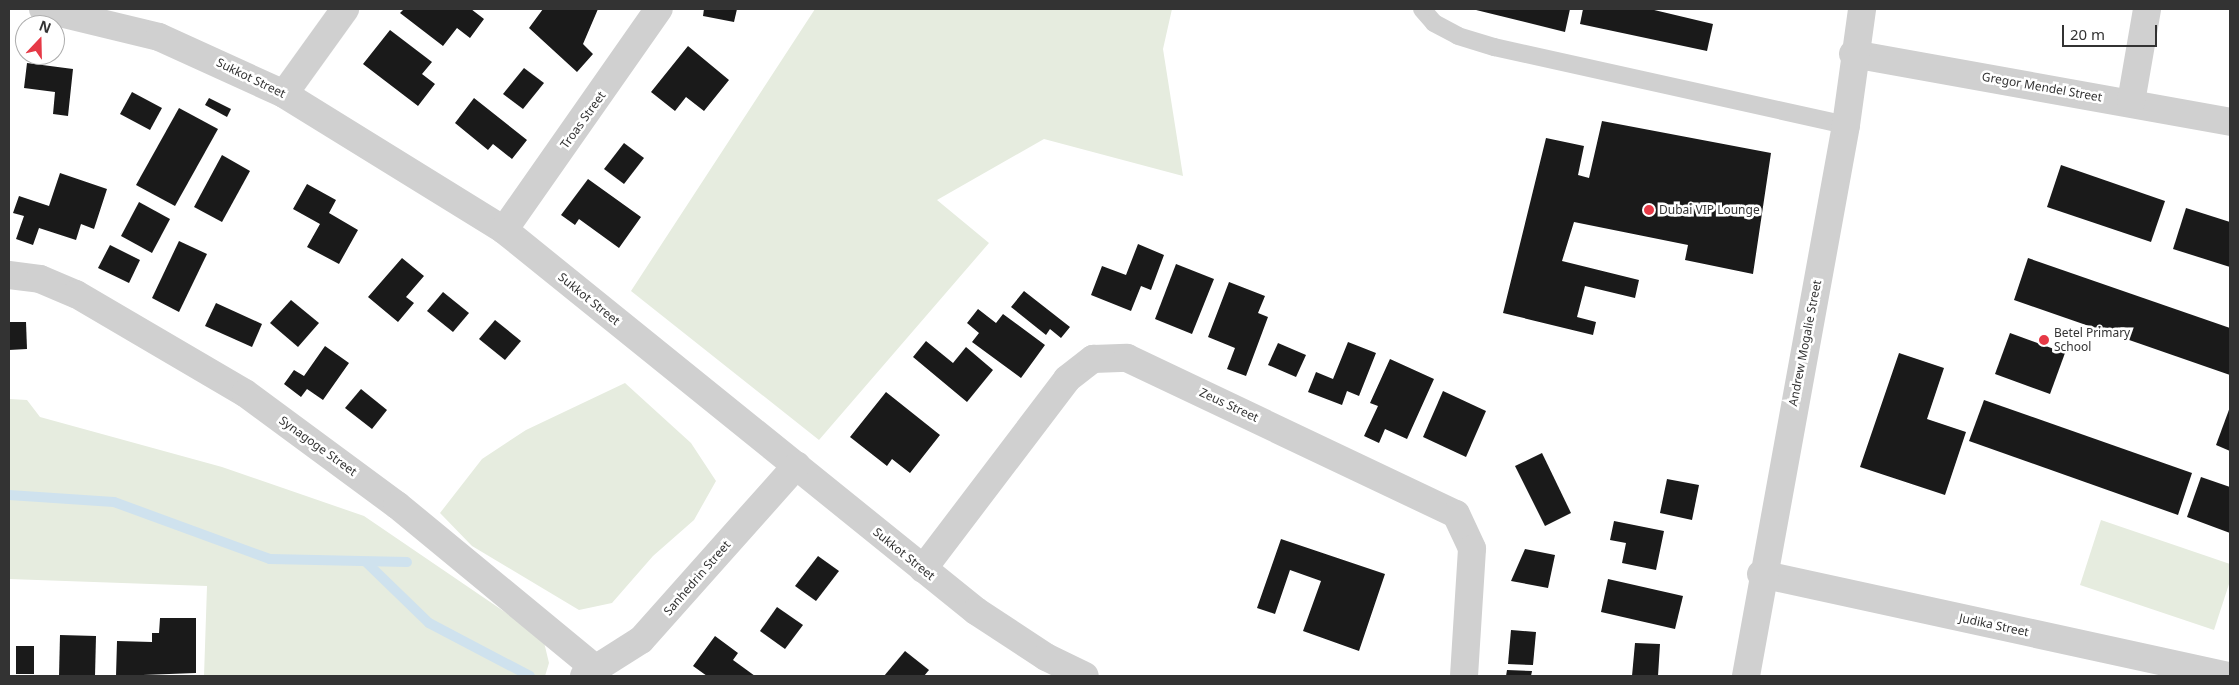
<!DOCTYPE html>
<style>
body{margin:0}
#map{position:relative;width:2239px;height:685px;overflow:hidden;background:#fff;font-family:"Noto Sans",sans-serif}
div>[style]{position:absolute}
.green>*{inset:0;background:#e6ecdf}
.stream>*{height:10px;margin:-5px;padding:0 5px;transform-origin:5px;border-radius:5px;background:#cfe2ee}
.building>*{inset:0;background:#1a1a1a}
.service>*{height:18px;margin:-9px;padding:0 9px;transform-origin:9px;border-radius:9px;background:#d0d0d0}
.minor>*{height:28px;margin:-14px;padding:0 14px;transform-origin:14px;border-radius:14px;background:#d0d0d0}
.dots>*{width:14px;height:14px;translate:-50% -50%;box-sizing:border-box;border:2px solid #fff;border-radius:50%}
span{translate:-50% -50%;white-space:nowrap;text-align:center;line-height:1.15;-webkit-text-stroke:5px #fff;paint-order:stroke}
.street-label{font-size:12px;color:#333}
.poi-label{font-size:12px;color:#333}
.left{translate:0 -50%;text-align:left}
.frame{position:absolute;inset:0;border:10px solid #333;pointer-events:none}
.north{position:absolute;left:15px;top:15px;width:50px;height:50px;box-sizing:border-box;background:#fff;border:1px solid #adadad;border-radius:50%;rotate:21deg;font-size:14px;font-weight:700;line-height:20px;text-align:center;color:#333}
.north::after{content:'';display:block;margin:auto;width:18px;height:22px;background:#e63946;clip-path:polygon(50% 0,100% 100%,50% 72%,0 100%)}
.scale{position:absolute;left:2062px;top:25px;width:95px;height:22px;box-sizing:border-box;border:2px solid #333;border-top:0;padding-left:6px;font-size:15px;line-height:18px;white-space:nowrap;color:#333;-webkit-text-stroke:4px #fff;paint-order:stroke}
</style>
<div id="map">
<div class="green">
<i style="clip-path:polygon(815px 9px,1172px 9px,1163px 49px,1183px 176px,1044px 139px,937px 200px,989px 243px,819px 440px,631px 291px)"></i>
<i style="clip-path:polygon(625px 383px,691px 443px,716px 481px,694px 520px,653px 556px,612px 603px,579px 610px,472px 546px,440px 513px,482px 459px,526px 430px)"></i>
<i style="clip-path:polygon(9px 399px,27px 400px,40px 417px,222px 467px,364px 516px,543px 638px,549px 663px,545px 676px,204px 676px,207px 586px,9px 579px)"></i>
<i style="clip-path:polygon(2101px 520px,2230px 564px,2230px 581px,2214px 630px,2080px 585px)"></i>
</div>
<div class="stream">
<i style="left:9px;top:495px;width:105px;rotate:3.8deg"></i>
<i style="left:114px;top:502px;width:166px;rotate:20.1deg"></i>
<i style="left:270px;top:559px;width:137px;rotate:1.3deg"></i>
<i style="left:366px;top:562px;width:88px;rotate:44.1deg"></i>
<i style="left:429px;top:623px;width:114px;rotate:27.7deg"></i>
</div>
<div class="building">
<i style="clip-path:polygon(404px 9px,471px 9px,484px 19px,470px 38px,457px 28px,443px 46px,400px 13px)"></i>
<i style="clip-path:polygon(543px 9px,598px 9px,583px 44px,593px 54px,577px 72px,529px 28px)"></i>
<i style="clip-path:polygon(704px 9px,737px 9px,734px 22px,703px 16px)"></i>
<i style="clip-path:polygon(1472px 9px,1570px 9px,1565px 32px)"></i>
<i style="clip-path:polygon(1583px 9px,1650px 9px,1713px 24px,1707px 51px,1580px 24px)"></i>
<i style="clip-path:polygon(390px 30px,432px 62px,422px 74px,435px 84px,418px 106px,363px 64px)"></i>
<i style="clip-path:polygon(688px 46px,729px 80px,704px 111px,686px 97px,675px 111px,651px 92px)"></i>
<i style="clip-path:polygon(27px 63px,73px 69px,68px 116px,53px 114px,55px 92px,24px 88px)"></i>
<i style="clip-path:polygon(524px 68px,544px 83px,523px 109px,503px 94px)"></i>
<i style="clip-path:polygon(132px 92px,162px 108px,150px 130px,120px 114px)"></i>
<i style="clip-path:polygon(209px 98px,231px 109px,227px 117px,205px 105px)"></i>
<i style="clip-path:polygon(474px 98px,527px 140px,512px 159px,493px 144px,488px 150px,455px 123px)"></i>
<i style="clip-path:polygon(179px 108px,218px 129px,175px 206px,136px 185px)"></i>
<i style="clip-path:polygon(1602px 121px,1771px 153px,1753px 274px,1685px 260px,1688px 245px,1574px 222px,1562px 261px,1639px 280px,1635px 298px,1585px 286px,1577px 317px,1596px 322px,1593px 335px,1503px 313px,1546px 138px,1584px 146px,1578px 175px,1589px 178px)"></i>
<i style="clip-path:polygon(624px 143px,644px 158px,624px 184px,604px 169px)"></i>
<i style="clip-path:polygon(222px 155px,250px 171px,222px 222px,194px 207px)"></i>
<i style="clip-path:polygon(2061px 165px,2165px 201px,2151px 242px,2047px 207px)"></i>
<i style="clip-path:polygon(60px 173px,107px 189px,94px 229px,81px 224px,76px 240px,39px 228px,33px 245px,16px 239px,24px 216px,13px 213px,19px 196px,49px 206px)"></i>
<i style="clip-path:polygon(588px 179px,641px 217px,619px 248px,579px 219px,575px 225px,561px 215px)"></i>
<i style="clip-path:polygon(307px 184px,336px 200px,329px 213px,358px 230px,339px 264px,307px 247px,320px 224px,293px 209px)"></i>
<i style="clip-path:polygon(139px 202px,170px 219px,152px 253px,121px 236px)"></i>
<i style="clip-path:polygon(2186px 208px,2230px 222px,2230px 267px,2173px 249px)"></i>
<i style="clip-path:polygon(179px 241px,207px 254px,179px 312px,152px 298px)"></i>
<i style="clip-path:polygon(1138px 244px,1164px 255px,1151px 290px,1141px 286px,1131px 311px,1091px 295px,1102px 266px,1126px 275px)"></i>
<i style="clip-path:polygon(110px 245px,140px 260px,129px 283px,98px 268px)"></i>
<i style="clip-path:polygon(402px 258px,424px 276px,406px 297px,414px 303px,398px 322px,368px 297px)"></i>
<i style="clip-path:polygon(2028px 258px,2230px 328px,2230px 375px,2014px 300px)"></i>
<i style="clip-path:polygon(1176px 264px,1214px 279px,1192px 334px,1155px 319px)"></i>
<i style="clip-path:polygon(1229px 282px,1265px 296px,1258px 313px,1268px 317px,1246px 376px,1227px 369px,1235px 348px,1208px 337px)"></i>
<i style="clip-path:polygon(1024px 291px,1070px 327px,1061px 338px,1050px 329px,1046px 335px,1011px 307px)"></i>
<i style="clip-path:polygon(443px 292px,469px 313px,453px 332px,427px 311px)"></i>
<i style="clip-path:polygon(291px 300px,319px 323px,298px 347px,270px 323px)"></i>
<i style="clip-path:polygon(216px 303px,262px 324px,252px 347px,205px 326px)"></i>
<i style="clip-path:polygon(978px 309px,996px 323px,1003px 314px,1045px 345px,1021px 378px,972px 342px,979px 333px,967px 323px)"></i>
<i style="clip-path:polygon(495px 320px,521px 341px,505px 360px,479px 339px)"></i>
<i style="clip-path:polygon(9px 322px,26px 322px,27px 349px,9px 350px)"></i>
<i style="clip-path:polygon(2010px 333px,2065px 353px,2050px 394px,1995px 374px)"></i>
<i style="clip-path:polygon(926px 341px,953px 363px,966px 347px,993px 370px,967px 402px,913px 357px)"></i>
<i style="clip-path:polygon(1348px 342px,1376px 353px,1359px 396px,1347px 391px,1342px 405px,1308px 392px,1316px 372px,1333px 379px)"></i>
<i style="clip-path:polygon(1278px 343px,1306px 355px,1296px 377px,1268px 365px)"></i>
<i style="clip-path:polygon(325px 346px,349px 363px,323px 400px,307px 389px,301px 397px,284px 384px,294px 370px,304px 376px)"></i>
<i style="clip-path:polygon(1899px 353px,1944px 368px,1927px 419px,1966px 432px,1945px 495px,1860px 467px)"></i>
<i style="clip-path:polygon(1390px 359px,1434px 379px,1407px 439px,1385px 429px,1379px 443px,1364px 436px,1378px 406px,1370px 403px)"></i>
<i style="clip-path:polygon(361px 389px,387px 410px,372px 429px,345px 408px)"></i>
<i style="clip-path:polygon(1443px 391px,1486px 411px,1466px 457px,1423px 437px)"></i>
<i style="clip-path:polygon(886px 392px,940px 435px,910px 473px,892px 459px,887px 466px,850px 437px)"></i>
<i style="clip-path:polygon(1984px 400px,2192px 473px,2178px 515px,1969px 441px)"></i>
<i style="clip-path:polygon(2230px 407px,2230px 451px,2216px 445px)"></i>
<i style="clip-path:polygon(1542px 453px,1571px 513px,1545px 526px,1515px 466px)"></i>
<i style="clip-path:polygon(2201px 477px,2230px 487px,2230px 533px,2187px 517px)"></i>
<i style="clip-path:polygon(1667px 479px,1699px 485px,1692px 520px,1660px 513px)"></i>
<i style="clip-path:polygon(1614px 521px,1664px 531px,1656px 570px,1622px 563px,1626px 543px,1610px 540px)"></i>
<i style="clip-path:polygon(1281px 539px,1385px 574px,1359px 651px,1303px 631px,1321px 581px,1290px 570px,1275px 614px,1257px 608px)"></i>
<i style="clip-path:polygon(1525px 549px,1555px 555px,1548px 588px,1511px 581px)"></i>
<i style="clip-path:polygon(818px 556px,839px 571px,816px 601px,795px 586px)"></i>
<i style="clip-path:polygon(1608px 579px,1683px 596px,1675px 629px,1601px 612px)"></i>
<i style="clip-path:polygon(777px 607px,803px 625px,785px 649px,760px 631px)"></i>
<i style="clip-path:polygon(160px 618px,196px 618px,196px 673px,116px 676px,117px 641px,152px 642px,152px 633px,159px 633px)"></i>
<i style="clip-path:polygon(1511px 630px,1536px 632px,1533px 665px,1508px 664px)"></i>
<i style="clip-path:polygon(60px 635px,96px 636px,95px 676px,59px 676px)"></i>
<i style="clip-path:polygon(715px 636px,738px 653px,733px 660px,755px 676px,707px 676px,693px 666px)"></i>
<i style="clip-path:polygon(1635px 643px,1660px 644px,1658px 676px,1632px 676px)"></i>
<i style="clip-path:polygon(16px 646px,34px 646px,34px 674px,16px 674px)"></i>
<i style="clip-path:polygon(905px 651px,929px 670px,924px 676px,884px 676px)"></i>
<i style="clip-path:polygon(1507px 670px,1532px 671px,1531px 676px,1506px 676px)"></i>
</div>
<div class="service">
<i style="left:1422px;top:9px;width:18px;rotate:49deg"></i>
<i style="left:1434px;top:23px;width:27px;rotate:28deg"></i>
<i style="left:1458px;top:36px;width:38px;rotate:17deg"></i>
<i style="left:1494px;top:47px;width:361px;rotate:12.5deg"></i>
</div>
<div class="minor">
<i style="left:43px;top:9px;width:119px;rotate:13.6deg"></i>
<i style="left:159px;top:37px;width:137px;rotate:24.5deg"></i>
<i style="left:284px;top:94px;width:259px;rotate:31.7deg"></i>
<i style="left:504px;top:230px;width:607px;rotate:38.91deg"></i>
<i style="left:976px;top:611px;width:84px;rotate:33.3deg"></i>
<i style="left:1046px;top:657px;width:43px;rotate:26deg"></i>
<i style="left:1853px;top:54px;width:383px;rotate:10.2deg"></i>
<i style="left:284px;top:94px;width:105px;rotate:-54.3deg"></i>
<i style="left:2131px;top:102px;width:94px;rotate:-80.2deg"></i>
<i style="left:504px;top:230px;width:270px;rotate:-55deg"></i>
<i style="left:9px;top:275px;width:31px;rotate:7deg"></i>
<i style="left:40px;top:279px;width:39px;rotate:23deg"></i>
<i style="left:76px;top:294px;width:196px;rotate:30.4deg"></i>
<i style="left:245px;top:393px;width:189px;rotate:36.4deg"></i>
<i style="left:397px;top:505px;width:258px;rotate:39.5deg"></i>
<i style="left:923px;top:569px;width:238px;rotate:-52.8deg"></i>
<i style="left:1067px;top:379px;width:33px;rotate:-38deg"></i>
<i style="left:1093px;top:359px;width:34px;rotate:-2deg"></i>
<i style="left:1127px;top:358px;width:364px;rotate:25.4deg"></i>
<i style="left:1456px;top:514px;width:38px;rotate:65deg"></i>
<i style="left:1472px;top:549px;width:127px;rotate:93.6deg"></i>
<i style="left:1761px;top:574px;width:478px;rotate:12.3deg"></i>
<i style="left:584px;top:676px;width:67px;rotate:-32.3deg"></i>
<i style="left:641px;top:640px;width:234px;rotate:-48.3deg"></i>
<i style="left:1746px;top:676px;width:560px;rotate:-79.71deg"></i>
<i style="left:1846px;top:125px;width:117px;rotate:-82.1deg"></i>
</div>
<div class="dots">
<i style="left:1649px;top:210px;background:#e63946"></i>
<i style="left:2044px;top:340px;background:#e63946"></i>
</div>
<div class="street-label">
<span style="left:251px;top:78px;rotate:26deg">Sukkot Street</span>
<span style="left:2042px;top:87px;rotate:10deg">Gregor Mendel Street</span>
<span style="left:583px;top:120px;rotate:-54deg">Troas Street</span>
<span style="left:589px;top:299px;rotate:39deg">Sukkot Street</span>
<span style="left:1805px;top:343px;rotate:-79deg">Andrew Mogalie Street</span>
<span style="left:1229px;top:405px;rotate:25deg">Zeus Street</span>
<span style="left:318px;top:446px;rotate:36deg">Synagoge Street</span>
<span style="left:904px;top:554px;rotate:39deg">Sukkot Street</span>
<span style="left:697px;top:578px;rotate:-49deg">Sanhedrin Street</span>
<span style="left:1994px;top:625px;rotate:12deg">Judika Street</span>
</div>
<div class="poi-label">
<span class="left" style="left:1659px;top:210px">Dubai VIP Lounge</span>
<span class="left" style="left:2054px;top:340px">Betel Primary<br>School</span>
</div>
<div class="frame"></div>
<div class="north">N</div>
<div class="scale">20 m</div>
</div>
